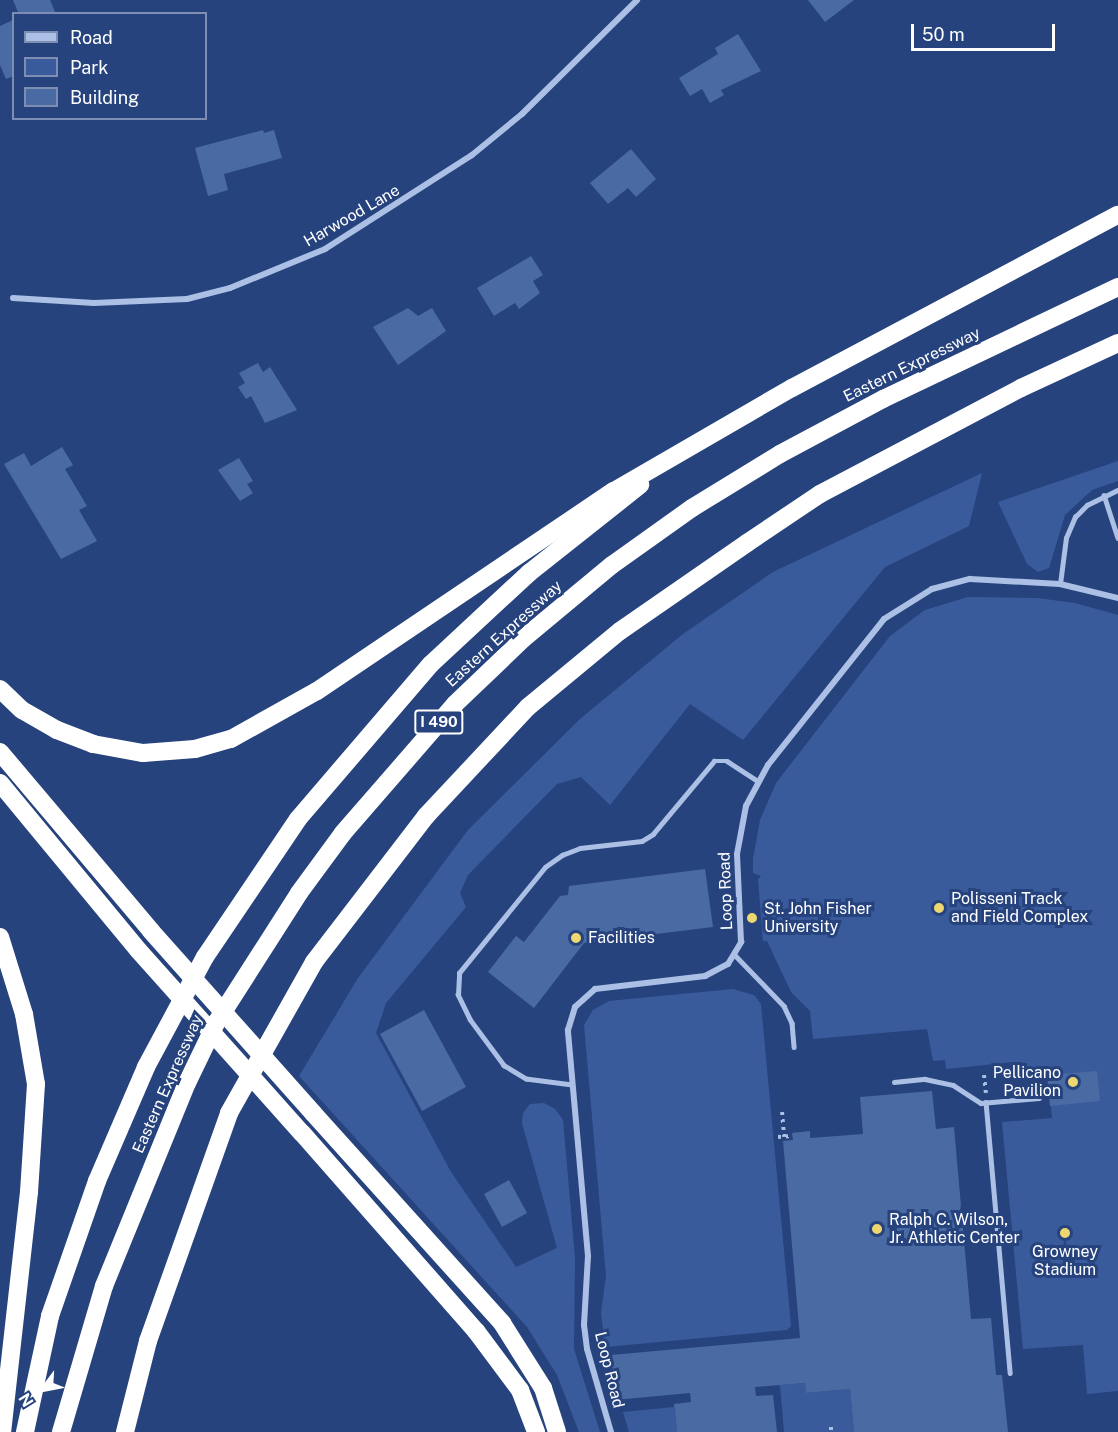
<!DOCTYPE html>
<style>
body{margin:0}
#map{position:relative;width:1118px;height:1432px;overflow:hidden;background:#26437e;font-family:"Public Sans",sans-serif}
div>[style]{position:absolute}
.green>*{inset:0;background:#3a5b9b}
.building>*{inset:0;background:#4a6aa4}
.path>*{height:4px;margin-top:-2px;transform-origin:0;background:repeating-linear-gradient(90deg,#acc0e5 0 3px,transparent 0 7.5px)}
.lane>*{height:4.5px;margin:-2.25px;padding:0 2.25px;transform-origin:2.25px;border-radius:2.25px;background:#acc0e5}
.street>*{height:6px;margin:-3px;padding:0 3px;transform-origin:3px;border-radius:3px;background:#acc0e5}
.highway>*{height:18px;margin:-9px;padding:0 9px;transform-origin:9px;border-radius:9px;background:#fff}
.highway-bridge>*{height:18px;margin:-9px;padding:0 9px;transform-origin:9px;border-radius:9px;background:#fff}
.dots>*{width:16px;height:16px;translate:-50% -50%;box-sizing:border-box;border:3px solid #26437e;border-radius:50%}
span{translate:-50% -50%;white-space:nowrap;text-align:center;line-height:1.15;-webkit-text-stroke:6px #26437e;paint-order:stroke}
.shield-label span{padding:2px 4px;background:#26437e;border:2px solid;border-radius:4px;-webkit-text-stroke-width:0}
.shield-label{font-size:15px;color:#fff;font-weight:700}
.street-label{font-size:16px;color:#fff}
.poi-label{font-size:16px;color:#fff}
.left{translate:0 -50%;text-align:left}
.right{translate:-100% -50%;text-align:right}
.legend{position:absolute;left:12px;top:12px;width:195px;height:108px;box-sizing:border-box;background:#26437e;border:2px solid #7d8eb2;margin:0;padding:8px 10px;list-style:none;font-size:18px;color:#fff}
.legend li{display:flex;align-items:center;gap:12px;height:30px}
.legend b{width:30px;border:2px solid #7d8eb2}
.north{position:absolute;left:12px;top:1360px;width:60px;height:60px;-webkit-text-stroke:4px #26437e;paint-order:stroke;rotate:238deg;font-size:16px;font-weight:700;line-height:24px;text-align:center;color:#fff}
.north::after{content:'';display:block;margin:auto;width:21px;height:27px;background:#fff;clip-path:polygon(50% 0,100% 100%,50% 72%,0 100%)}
.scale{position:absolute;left:911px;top:24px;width:144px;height:27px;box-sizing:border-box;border:3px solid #fff;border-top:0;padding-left:8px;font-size:18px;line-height:21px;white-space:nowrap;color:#fff;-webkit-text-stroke:4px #26437e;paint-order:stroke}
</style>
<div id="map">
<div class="green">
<i style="clip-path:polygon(1118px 461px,1118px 481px,1092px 490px,1065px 515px,1049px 568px,1038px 572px,1027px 564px,998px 502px)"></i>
<i style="clip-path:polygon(982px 473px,969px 526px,885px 567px,743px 740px,690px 704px,610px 805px,581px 777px,557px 784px,468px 875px,460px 893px,466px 907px,386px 1003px,376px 1033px,451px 1172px,516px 1267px,557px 1248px,522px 1123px,523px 1113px,530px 1104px,544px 1103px,555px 1109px,563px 1120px,575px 1258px,574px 1349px,600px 1432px,579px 1432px,557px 1375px,527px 1327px,299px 1076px,358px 978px,468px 830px,580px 719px,683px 634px,773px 572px)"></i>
<i style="clip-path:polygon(968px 597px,1037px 598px,1075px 603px,1118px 615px,1118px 1391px,1087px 1394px,1083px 1345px,1023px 1349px,1002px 1122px,1052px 1118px,1047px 1068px,1034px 1070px,1035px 1079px,1016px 1080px,1014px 1062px,946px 1069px,945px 1060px,933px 1061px,927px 1029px,813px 1039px,810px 1011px,791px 992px,767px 941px,763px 941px,758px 879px,761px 876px,753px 873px,753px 859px,760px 820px,776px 783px,890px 636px,925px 610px)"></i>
<i style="clip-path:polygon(733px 989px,754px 995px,761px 1004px,791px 1326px,787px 1330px,605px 1347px,601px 1313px,606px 1276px,584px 1025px,593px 1010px,609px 1001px)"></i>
<i style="clip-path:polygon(805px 1383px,806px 1393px,850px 1389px,854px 1432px,784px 1432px,780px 1385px)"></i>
<i style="clip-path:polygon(674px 1407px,677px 1432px,629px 1432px,623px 1412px)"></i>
</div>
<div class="building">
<i style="clip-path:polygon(13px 0,50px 0,56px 14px,14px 14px,18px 12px)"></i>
<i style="clip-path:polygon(808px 0,854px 0,825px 22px)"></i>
<i style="clip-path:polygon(14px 14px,14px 76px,6px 79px,0 65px,0 26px,13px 20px)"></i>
<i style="clip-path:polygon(738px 34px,761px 71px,721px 90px,724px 95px,710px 103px,702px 89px,690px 96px,679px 78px,718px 54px,715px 48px)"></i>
<i style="clip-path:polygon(263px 130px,264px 133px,274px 130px,282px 158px,224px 174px,228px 190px,208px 196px,195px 148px)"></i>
<i style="clip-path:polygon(631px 149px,656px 179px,636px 197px,628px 188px,608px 204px,590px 183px)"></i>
<i style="clip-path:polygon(531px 256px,543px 275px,533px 281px,540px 293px,519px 309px,515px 303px,494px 316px,477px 288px)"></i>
<i style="clip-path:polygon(408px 308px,418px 316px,432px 308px,446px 331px,398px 365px,373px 327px)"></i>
<i style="clip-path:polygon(258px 363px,263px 372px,270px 367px,297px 410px,265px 423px,251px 396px,246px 399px,238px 387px,245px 383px,239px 373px)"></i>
<i style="clip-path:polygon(62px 447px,73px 465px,65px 469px,87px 506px,79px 510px,97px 541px,61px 559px,4px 464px,24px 453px,31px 466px)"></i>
<i style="clip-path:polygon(239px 458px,253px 481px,247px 484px,253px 493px,240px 501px,218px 470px)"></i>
<i style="clip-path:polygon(705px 869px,713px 927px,584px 943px,534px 1008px,488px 972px,516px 936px,524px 942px,560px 896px,568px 895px,569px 886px)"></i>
<i style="clip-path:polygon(424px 1010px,466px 1087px,422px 1111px,380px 1034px)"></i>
<i style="clip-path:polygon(1097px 1071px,1100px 1101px,1050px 1106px,1047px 1075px)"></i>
<i style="clip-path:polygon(932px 1091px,936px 1129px,954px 1127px,971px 1319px,991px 1318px,996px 1375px,1002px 1375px,1008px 1432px,854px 1432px,850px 1389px,806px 1393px,805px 1383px,755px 1387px,756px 1396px,773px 1395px,777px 1432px,677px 1432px,674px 1404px,691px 1402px,690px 1393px,615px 1400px,611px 1355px,800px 1338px,783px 1141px,793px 1140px,792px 1133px,810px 1131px,810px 1138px,863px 1134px,860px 1097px)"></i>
<i style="clip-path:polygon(509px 1180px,527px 1213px,502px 1227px,484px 1194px)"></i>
</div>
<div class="path">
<i style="left:984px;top:1075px;width:18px;rotate:84deg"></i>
<i style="left:1046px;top:1092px;width:9px;rotate:-18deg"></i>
<i style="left:782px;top:1112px;width:25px;rotate:85deg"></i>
<i style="left:778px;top:1137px;width:14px;rotate:-4deg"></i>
<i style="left:831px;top:1427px;width:5px;rotate:90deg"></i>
</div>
<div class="lane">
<i style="left:1104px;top:495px;width:45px;rotate:72deg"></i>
<i style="left:1060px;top:584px;width:46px;rotate:-82.6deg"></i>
<i style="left:1066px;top:538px;width:23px;rotate:-67deg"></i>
<i style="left:1075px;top:517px;width:17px;rotate:-45deg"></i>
<i style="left:1087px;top:505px;width:34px;rotate:-26deg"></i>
<i style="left:735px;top:955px;width:71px;rotate:46.1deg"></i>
<i style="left:784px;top:1006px;width:19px;rotate:65deg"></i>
<i style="left:792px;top:1023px;width:24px;rotate:85deg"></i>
<i style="left:894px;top:1082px;width:31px;rotate:-6deg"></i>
<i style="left:925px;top:1079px;width:29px;rotate:12deg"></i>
<i style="left:953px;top:1085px;width:33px;rotate:33deg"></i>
<i style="left:981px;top:1103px;width:58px;rotate:-4.9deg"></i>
<i style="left:572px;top:1085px;width:46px;rotate:-172.6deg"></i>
<i style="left:526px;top:1079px;width:26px;rotate:-149deg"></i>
<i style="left:504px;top:1066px;width:57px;rotate:-126.5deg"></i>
<i style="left:470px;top:1020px;width:28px;rotate:-116deg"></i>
<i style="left:458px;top:995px;width:22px;rotate:-87deg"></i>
<i style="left:459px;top:973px;width:136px;rotate:-50.9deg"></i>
<i style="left:545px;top:867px;width:21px;rotate:-35deg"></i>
<i style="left:562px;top:855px;width:19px;rotate:-21deg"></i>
<i style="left:580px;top:848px;width:62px;rotate:-6.4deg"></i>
<i style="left:642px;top:841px;width:13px;rotate:-32deg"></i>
<i style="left:653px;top:834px;width:95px;rotate:-50.1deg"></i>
<i style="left:714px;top:761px;width:13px"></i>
<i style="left:727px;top:761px;width:37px;rotate:33deg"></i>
<i style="left:986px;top:1102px;width:272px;rotate:84.9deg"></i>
</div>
<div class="street">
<i style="left:13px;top:298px;width:81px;rotate:3.5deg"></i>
<i style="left:94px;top:303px;width:93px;rotate:-2.5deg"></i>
<i style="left:187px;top:299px;width:44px;rotate:-14.3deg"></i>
<i style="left:230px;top:288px;width:103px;rotate:-22.3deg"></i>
<i style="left:325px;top:249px;width:174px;rotate:-32.6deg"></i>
<i style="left:472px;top:155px;width:65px;rotate:-39.4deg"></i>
<i style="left:522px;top:114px;width:162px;rotate:-44.7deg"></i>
<i style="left:611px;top:1432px;width:86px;rotate:-106.1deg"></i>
<i style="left:587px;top:1349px;width:24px;rotate:-97deg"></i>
<i style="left:584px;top:1325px;width:69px;rotate:-86.7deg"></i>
<i style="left:588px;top:1256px;width:227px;rotate:-95.1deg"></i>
<i style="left:568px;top:1030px;width:24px;rotate:-73deg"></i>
<i style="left:575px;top:1007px;width:27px;rotate:-42deg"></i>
<i style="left:595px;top:989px;width:111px;rotate:-6.7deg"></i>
<i style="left:705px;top:976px;width:26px;rotate:-28deg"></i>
<i style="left:728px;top:964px;width:26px;rotate:-59deg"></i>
<i style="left:741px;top:942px;width:88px;rotate:-92.6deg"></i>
<i style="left:737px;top:854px;width:49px;rotate:-79.4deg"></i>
<i style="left:746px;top:806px;width:47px;rotate:-61.8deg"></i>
<i style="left:768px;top:765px;width:186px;rotate:-51.5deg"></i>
<i style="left:884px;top:619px;width:57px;rotate:-32deg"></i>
<i style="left:932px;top:589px;width:39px;rotate:-15deg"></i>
<i style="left:970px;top:579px;width:90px;rotate:3.2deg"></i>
<i style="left:1060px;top:584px;width:60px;rotate:13.6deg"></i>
</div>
<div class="highway">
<i style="left:0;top:689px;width:30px;rotate:44deg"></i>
<i style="left:22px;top:710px;width:40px;rotate:29.7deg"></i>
<i style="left:57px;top:730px;width:39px;rotate:21deg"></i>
<i style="left:93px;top:744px;width:51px;rotate:10.2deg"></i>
<i style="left:143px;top:753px;width:52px;rotate:-4.4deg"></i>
<i style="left:195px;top:749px;width:37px;rotate:-16deg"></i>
<i style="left:231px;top:739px;width:98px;rotate:-29.2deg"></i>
<i style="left:317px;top:691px;width:358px;rotate:-34deg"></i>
<i style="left:614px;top:491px;width:206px;rotate:-30.1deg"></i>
<i style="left:792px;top:388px;width:369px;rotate:-28deg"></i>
<i style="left:0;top:752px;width:234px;rotate:49.8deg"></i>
<i style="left:0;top:783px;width:218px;rotate:50.4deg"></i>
<i style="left:0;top:937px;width:81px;rotate:72.7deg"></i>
<i style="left:24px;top:1014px;width:71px;rotate:80.3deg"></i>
<i style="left:36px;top:1084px;width:108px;rotate:93.7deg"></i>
<i style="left:29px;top:1192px;width:242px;rotate:96.4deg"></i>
<i style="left:313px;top:1113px;width:283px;rotate:48deg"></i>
<i style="left:502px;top:1323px;width:77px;rotate:57.8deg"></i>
<i style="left:543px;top:1388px;width:46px;rotate:72.3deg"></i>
<i style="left:302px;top:1133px;width:264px;rotate:48.7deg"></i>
<i style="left:476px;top:1331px;width:74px;rotate:53.3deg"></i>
<i style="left:520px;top:1390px;width:45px;rotate:69.1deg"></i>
<i style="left:25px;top:1432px;width:119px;rotate:-77.8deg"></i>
<i style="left:50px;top:1316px;width:143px;rotate:-70.8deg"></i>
<i style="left:97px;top:1181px;width:124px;rotate:-66.7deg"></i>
<i style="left:146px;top:1067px;width:125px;rotate:-61.8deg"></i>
<i style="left:205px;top:957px;width:166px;rotate:-56deg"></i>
<i style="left:298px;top:819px;width:204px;rotate:-49.4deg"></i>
<i style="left:431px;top:664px;width:134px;rotate:-42.9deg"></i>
<i style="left:529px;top:573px;width:142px;rotate:-38.4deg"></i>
<i style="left:61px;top:1432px;width:152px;rotate:-73.6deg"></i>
<i style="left:104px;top:1286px;width:219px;rotate:-67.8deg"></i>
<i style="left:187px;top:1083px;width:67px;rotate:-64.2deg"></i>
<i style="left:216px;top:1023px;width:154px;rotate:-57.4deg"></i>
<i style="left:299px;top:893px;width:74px;rotate:-53.7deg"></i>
<i style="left:343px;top:833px;width:171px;rotate:-49deg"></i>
<i style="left:455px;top:704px;width:95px;rotate:-43.7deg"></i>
<i style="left:524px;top:638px;width:114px;rotate:-39.7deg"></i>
<i style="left:612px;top:565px;width:98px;rotate:-35.5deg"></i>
<i style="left:692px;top:508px;width:103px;rotate:-31.5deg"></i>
<i style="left:780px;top:454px;width:117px;rotate:-28.1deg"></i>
<i style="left:883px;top:399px;width:260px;rotate:-25.5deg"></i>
<i style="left:125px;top:1432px;width:94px;rotate:-75.8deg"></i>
<i style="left:148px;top:1341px;width:242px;rotate:-70.4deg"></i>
<i style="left:229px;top:1113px;width:173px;rotate:-60.6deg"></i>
<i style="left:314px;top:962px;width:184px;rotate:-52.5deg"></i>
<i style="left:426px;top:816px;width:149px;rotate:-46.9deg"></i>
<i style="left:528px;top:707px;width:119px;rotate:-39.6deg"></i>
<i style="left:620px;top:631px;width:155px;rotate:-34.7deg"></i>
<i style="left:747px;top:543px;width:88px;rotate:-33.9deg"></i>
<i style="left:820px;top:494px;width:227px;rotate:-27.8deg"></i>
<i style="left:1021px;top:388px;width:107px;rotate:-24.9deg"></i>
</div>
<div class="highway-bridge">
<i style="left:151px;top:931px;width:244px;rotate:48.3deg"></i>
<i style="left:139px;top:951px;width:244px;rotate:48.2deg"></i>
</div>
<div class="dots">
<i style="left:939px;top:908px;background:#eed771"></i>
<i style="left:752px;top:918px;background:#eed771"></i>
<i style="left:576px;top:938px;background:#eed771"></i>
<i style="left:1073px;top:1082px;background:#eed771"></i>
<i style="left:877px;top:1229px;background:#eed771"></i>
<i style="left:1065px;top:1233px;background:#eed771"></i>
</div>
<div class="shield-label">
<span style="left:439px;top:722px">I 490</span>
</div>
<div class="street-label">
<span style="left:352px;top:216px;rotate:-30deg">Harwood Lane</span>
<span style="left:912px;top:365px;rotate:-26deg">Eastern Expressway</span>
<span style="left:504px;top:634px;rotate:-42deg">Eastern Expressway</span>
<span style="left:726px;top:891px;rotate:-92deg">Loop Road</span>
<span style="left:168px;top:1084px;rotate:-66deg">Eastern Expressway</span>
<span style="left:609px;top:1370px;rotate:76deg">Loop Road</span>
</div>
<div class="poi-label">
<span class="left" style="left:951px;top:908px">Polisseni Track<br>and Field Complex</span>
<span class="left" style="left:764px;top:918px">St. John Fisher<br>University</span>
<span class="left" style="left:588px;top:938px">Facilities</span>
<span class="right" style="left:1061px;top:1082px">Pellicano<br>Pavilion</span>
<span class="left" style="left:889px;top:1229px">Ralph C. Wilson,<br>Jr. Athletic Center</span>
<span style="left:1065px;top:1261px">Growney<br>Stadium</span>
</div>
<ul class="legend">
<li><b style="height:8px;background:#acc0e5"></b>Road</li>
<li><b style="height:16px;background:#3a5b9b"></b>Park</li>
<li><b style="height:16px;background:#4a6aa4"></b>Building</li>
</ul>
<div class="north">N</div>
<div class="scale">50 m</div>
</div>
